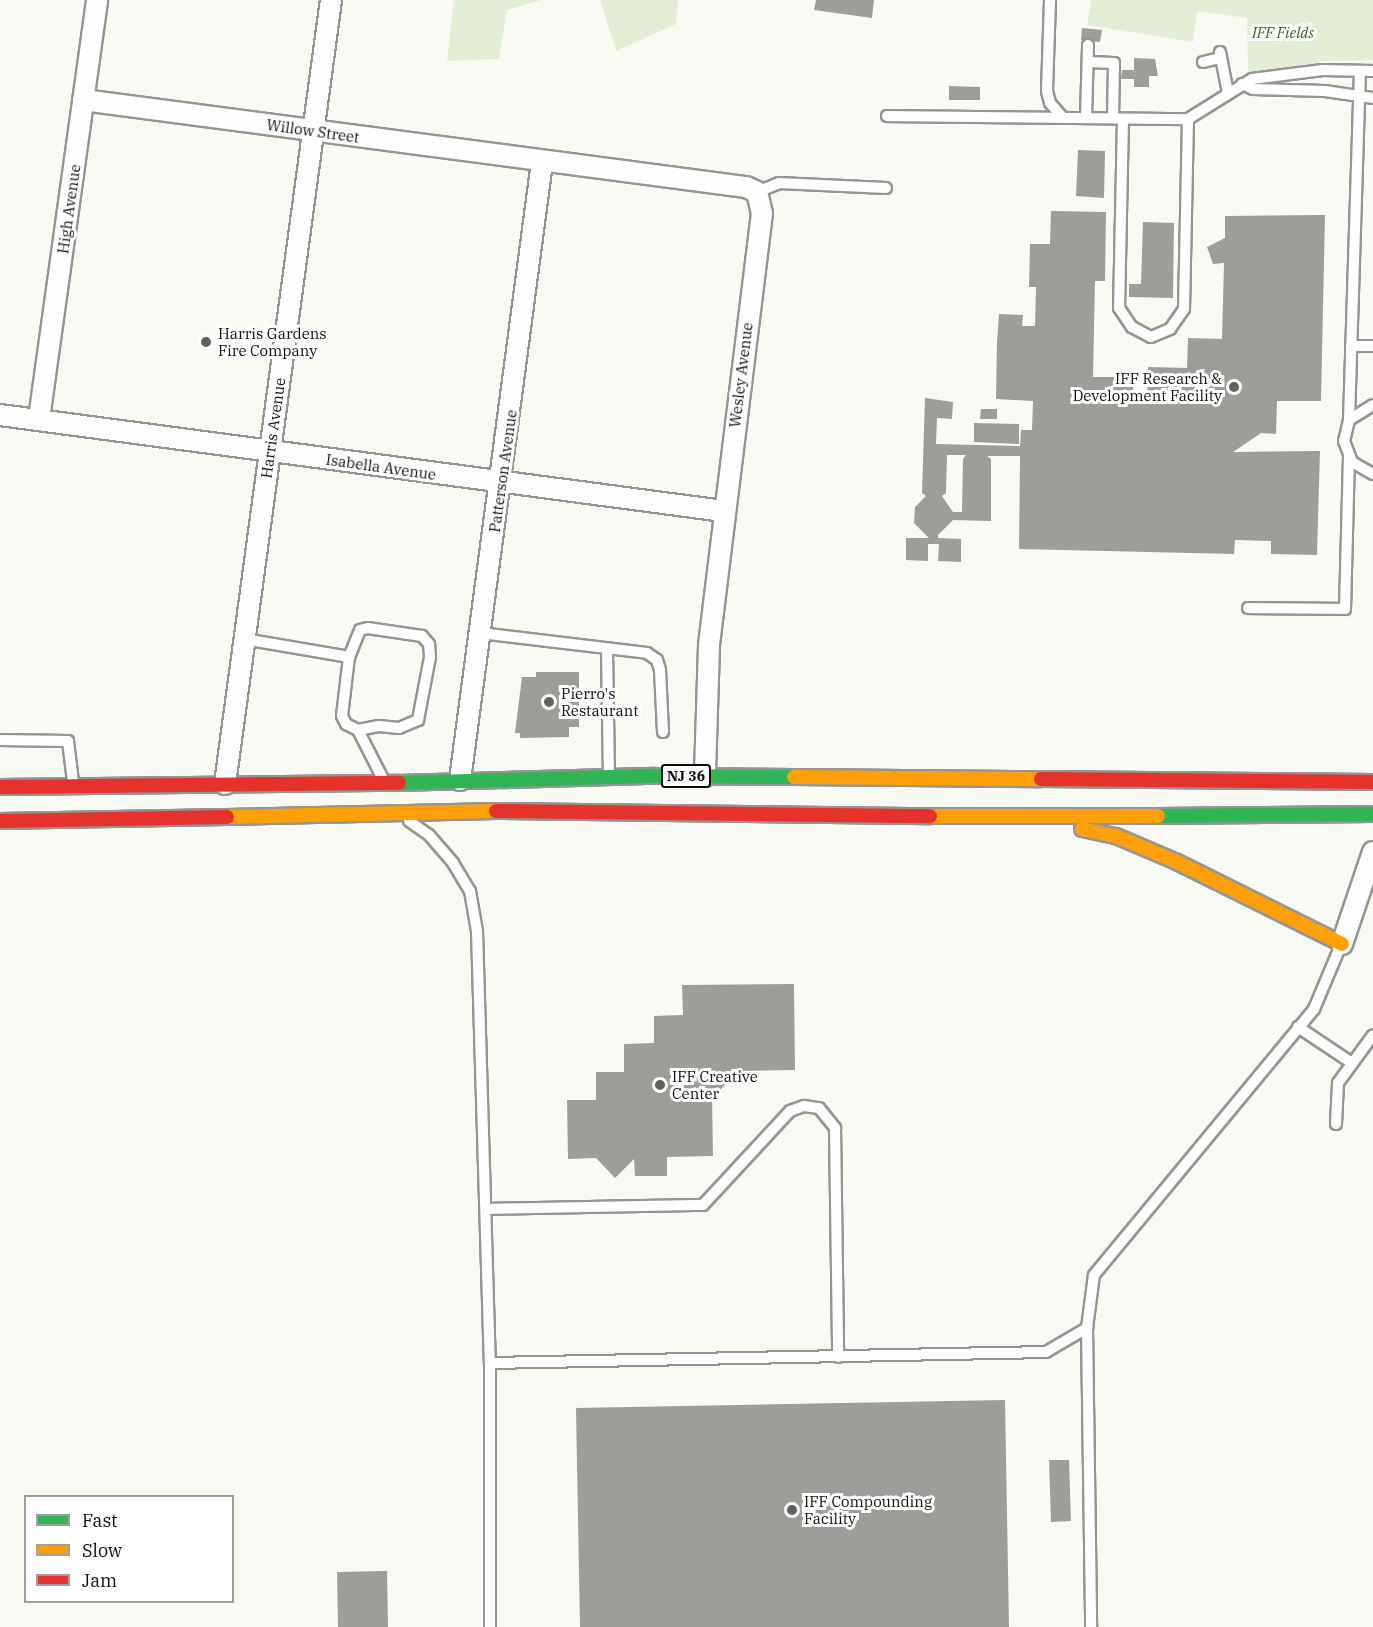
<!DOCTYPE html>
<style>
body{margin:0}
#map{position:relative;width:1373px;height:1627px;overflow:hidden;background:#fafaf5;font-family:"IBM Plex Serif",serif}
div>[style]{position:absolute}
.green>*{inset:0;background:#e5eed7}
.building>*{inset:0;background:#9e9d9a}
.roads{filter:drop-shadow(2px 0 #959593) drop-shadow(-2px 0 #959593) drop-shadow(0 2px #959593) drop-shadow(0 -2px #959593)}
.lane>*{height:10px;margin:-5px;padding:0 5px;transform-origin:5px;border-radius:5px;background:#fefefe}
.street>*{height:20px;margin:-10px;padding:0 10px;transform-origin:10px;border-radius:10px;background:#fefefe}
.fast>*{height:14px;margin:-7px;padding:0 7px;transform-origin:7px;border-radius:7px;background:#30b455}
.slow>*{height:14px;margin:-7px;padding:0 7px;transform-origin:7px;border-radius:7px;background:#ff9f0a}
.jam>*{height:14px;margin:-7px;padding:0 7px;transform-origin:7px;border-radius:7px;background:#e5322d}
.dots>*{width:16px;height:16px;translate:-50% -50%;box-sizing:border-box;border:3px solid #fff;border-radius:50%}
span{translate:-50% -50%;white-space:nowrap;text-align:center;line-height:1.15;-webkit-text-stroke:6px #fff;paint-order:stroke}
.shield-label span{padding:2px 4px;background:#fff;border:2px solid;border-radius:4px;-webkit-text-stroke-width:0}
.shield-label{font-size:14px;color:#0f0f0f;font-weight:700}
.park-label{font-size:15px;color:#335f26;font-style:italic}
.street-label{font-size:15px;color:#0f0f0f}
.poi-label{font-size:15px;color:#0f0f0f}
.left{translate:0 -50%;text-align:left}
.right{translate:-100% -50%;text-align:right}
.legend{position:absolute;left:24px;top:1495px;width:210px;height:108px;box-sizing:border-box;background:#fff;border:2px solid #9f9f9f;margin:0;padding:8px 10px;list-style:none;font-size:18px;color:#0f0f0f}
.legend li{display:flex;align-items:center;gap:12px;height:30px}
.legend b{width:30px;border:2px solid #9f9f9f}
</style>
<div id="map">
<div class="green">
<i style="clip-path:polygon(454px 0,541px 0,507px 10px,499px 59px,447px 61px)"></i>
<i style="clip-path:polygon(600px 0,678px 0,676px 24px,616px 51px)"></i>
<i style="clip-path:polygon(1091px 0,1373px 0,1373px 60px,1326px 61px,1248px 74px,1247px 18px,1197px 11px,1193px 42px,1087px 25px)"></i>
</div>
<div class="building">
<i style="clip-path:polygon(816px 0,874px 0,872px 18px,814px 10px)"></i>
<i style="clip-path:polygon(1082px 28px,1102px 30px,1100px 42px,1081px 40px)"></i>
<i style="clip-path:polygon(1134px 58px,1155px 59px,1158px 76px,1149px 76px,1149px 87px,1134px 87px,1134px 79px,1121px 79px,1122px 70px,1134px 70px)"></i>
<i style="clip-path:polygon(949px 86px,980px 87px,980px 100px,949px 100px)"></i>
<i style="clip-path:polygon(1078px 150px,1105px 151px,1104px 198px,1076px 196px)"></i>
<i style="clip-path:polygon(evenodd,1051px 211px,1106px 212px,1105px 281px,1095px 281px,1093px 377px,1133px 377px,1133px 401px,1147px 401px,1148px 367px,1187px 368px,1188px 338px,1222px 339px,1224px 263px,1213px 264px,1207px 247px,1225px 238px,1225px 216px,1325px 215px,1321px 401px,1277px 401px,1276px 434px,1261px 433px,1233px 452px,1320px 451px,1317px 555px,1271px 554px,1271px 541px,1235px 540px,1234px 554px,1019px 549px,1020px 456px,987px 456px,991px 459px,991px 521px,953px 520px,938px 535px,938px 538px,961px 539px,961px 562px,938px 561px,939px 544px,928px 544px,928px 561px,906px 560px,906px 538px,929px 538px,914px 523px,915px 507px,926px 496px,922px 493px,925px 398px,953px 402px,952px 419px,937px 418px,936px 444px,1020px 446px,1021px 430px,1032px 430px,1033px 401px,996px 399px,997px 342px,999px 314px,1023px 315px,1022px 326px,1035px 326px,1036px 287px,1029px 287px,1030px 244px,1050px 244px,1051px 211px,947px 455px,966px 455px,963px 459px,962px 512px,953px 512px,942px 496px,946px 493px,947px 455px)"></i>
<i style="clip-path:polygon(1143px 222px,1174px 223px,1173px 298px,1129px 297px,1129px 284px,1141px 284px)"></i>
<i style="clip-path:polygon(981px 409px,997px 409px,997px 419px,980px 419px)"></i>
<i style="clip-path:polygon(974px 423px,1019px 424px,1019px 444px,974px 442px)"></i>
<i style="clip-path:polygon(536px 672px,579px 672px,579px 727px,569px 727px,569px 737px,520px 738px,520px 733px,515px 733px,522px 677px,536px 677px)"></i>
<i style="clip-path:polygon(794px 984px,795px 1070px,739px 1071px,712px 1098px,713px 1156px,667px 1157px,667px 1176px,635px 1176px,634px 1159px,615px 1178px,596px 1158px,568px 1159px,567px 1100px,596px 1100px,596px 1072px,624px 1072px,624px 1044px,654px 1043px,654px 1016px,683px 1015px,682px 985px)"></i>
<i style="clip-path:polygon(1005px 1400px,1009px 1627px,580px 1627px,576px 1408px)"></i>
<i style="clip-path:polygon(1049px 1460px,1069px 1460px,1071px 1521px,1051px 1522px)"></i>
<i style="clip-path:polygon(387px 1571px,388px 1627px,338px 1627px,337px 1572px)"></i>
</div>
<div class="roads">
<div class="lane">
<i style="left:1050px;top:0;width:91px;rotate:91.9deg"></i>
<i style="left:1047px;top:91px;width:12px;rotate:76deg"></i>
<i style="left:1050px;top:103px;width:18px;rotate:49deg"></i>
<i style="left:1220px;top:52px;width:42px;rotate:79deg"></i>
<i style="left:1088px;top:62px;width:26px;rotate:2deg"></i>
<i style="left:1114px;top:63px;width:55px;rotate:91deg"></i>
<i style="left:1203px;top:62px;width:18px;rotate:-13deg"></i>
<i style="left:1242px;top:84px;width:12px;rotate:24deg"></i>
<i style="left:1253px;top:89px;width:72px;rotate:1.6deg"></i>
<i style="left:1325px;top:91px;width:49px;rotate:8.3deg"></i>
<i style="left:887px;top:116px;width:301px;rotate:0.6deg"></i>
<i style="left:1188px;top:119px;width:75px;rotate:-32deg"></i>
<i style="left:1252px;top:79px;width:71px;rotate:-7.3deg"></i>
<i style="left:1322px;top:70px;width:51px;rotate:1.1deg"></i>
<i style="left:1086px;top:118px;width:73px;rotate:-88.4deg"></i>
<i style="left:1123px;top:119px;width:189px;rotate:91.2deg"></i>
<i style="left:1119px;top:308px;width:23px;rotate:56deg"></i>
<i style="left:1132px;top:327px;width:21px;rotate:28deg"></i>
<i style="left:1151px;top:337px;width:21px;rotate:-23deg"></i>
<i style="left:1170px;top:329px;width:24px;rotate:-55deg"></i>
<i style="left:1184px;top:309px;width:190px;rotate:-88.8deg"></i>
<i style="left:757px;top:192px;width:24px;rotate:-22deg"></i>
<i style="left:779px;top:183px;width:107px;rotate:2.7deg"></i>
<i style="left:1351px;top:346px;width:22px"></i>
<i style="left:1373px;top:405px;width:28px;rotate:148deg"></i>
<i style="left:1349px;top:420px;width:22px;rotate:103deg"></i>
<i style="left:1344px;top:441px;width:22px;rotate:69deg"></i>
<i style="left:1352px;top:462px;width:24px;rotate:30deg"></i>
<i style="left:1349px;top:420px;width:349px;rotate:-88.2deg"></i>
<i style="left:1248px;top:608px;width:97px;rotate:0.6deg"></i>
<i style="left:1345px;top:609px;width:153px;rotate:-88.5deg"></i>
<i style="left:480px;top:633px;width:168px;rotate:6.8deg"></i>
<i style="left:647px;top:653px;width:12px;rotate:35deg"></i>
<i style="left:657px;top:660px;width:10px;rotate:73deg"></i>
<i style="left:660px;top:670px;width:62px;rotate:87.2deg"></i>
<i style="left:244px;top:639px;width:107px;rotate:9.7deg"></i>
<i style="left:607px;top:650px;width:124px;rotate:89.1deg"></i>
<i style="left:358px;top:730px;width:21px;rotate:-11deg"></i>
<i style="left:379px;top:726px;width:20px;rotate:6deg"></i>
<i style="left:399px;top:728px;width:21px;rotate:-23deg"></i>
<i style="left:418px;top:720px;width:64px;rotate:-79.2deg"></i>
<i style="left:430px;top:657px;width:13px;rotate:-94deg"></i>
<i style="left:429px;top:644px;width:11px;rotate:-131deg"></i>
<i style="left:422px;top:636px;width:55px;rotate:-171.6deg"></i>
<i style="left:368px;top:628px;width:8px;rotate:166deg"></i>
<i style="left:360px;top:630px;width:29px;rotate:112deg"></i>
<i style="left:349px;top:657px;width:59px;rotate:96.8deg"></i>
<i style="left:342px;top:716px;width:9px;rotate:63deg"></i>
<i style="left:346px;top:724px;width:13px;rotate:27deg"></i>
<i style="left:358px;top:730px;width:55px;rotate:63deg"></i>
<i style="left:0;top:740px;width:68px;rotate:0.8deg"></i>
<i style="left:68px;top:741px;width:41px;rotate:83deg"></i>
<i style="left:409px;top:821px;width:24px;rotate:35deg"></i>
<i style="left:429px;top:835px;width:37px;rotate:49deg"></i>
<i style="left:453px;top:863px;width:33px;rotate:59deg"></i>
<i style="left:470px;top:891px;width:41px;rotate:80.1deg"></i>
<i style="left:477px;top:931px;width:432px;rotate:88.3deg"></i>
<i style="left:490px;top:1363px;width:264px;rotate:90deg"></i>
<i style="left:1298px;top:1027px;width:65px;rotate:33.7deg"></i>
<i style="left:1336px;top:1124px;width:41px;rotate:-87.2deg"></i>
<i style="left:1338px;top:1083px;width:59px;rotate:-53.9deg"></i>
<i style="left:487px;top:1209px;width:216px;rotate:-1.1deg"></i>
<i style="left:703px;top:1205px;width:128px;rotate:-47.2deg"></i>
<i style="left:790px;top:1111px;width:15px;rotate:-20deg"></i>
<i style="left:804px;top:1106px;width:15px;rotate:8deg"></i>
<i style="left:819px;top:1108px;width:26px;rotate:51deg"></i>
<i style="left:835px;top:1128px;width:229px;rotate:89.2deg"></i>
<i style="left:1087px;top:1328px;width:299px;rotate:89.2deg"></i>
<i style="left:490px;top:1363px;width:556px;rotate:-1.13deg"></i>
<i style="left:1046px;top:1352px;width:48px;rotate:-30.3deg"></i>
<i style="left:1087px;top:1328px;width:53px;rotate:-82.5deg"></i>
<i style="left:1094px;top:1275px;width:345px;rotate:-50.4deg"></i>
<i style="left:1314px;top:1009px;width:67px;rotate:-67.2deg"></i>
</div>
<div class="street">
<i style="left:83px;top:100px;width:669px;rotate:7.48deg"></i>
<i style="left:746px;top:187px;width:12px;rotate:24deg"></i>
<i style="left:757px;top:192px;width:22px;rotate:77deg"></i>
<i style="left:762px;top:213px;width:436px;rotate:97deg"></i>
<i style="left:709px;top:646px;width:130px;rotate:91.8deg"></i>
<i style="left:0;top:415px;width:729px;rotate:7.56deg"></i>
<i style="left:39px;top:419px;width:423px;rotate:-82.1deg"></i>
<i style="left:460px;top:780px;width:623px;rotate:-82.44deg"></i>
<i style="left:225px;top:784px;width:791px;rotate:-82.3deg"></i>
<i style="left:1342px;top:944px;width:97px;rotate:-71.4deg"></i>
</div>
<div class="fast">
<i style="left:399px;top:783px;width:256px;rotate:-1.6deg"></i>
<i style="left:655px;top:776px;width:139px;rotate:0.4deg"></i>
<i style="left:1158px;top:816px;width:215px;rotate:-0.5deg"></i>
</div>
<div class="slow">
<i style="left:794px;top:777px;width:247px;rotate:0.5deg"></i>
<i style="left:930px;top:816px;width:228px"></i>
<i style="left:227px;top:817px;width:269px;rotate:-1.3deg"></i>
<i style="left:1082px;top:829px;width:35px;rotate:12deg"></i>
<i style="left:1116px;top:836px;width:66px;rotate:23.1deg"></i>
<i style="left:1177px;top:862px;width:184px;rotate:26.4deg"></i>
</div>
<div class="jam">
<i style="left:1041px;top:779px;width:332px;rotate:0.5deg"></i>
<i style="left:0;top:787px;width:399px;rotate:-0.6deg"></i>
<i style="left:496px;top:811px;width:434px;rotate:0.7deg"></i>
<i style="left:0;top:821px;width:227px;rotate:-1deg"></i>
</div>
</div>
<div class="dots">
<i style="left:206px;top:342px;background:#616160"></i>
<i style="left:1234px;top:387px;background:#616160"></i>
<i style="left:549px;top:702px;background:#616160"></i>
<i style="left:660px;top:1085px;background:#616160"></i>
<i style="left:792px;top:1510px;background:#616160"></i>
</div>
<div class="shield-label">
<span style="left:686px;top:776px">NJ 36</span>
</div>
<div class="park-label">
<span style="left:1283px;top:33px">IFF Fields</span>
</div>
<div class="street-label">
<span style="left:313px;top:131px;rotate:8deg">Willow Street</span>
<span style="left:69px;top:209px;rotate:-82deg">High Avenue</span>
<span style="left:741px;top:375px;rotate:-83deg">Wesley Avenue</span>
<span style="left:273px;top:428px;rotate:-82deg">Harris Avenue</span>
<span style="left:381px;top:467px;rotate:8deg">Isabella Avenue</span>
<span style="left:503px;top:471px;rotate:-82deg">Patterson Avenue</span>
</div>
<div class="poi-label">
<span class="left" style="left:218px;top:342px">Harris Gardens<br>Fire Company</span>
<span class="right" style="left:1222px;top:387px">IFF Research &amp;<br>Development Facility</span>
<span class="left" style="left:561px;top:702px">Pierro's<br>Restaurant</span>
<span class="left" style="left:672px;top:1085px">IFF Creative<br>Center</span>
<span class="left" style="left:804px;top:1510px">IFF Compounding<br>Facility</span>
</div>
<ul class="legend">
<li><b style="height:8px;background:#30b455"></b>Fast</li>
<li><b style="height:8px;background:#ff9f0a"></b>Slow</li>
<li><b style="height:8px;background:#e5322d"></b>Jam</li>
</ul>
</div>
